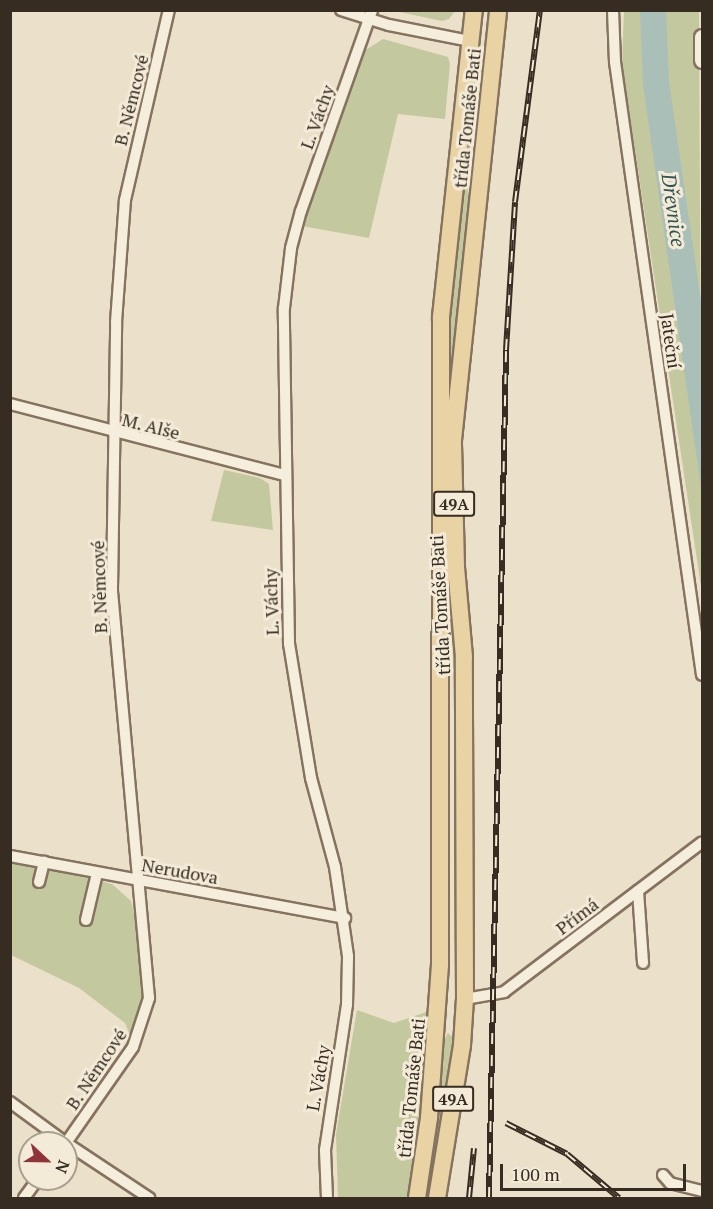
<!DOCTYPE html>
<meta charset="utf-8">
<style>
body{margin:0}
#map{position:relative;width:713px;height:1209px;overflow:hidden;background:#ebe0c9;font-family:"PT Serif",serif}
div>[style]{position:absolute}
.green>*{inset:0;background:#c4c89e}
.water>*{inset:0;background:#a9bfb8}
.roads{filter:drop-shadow(2px 0 #85735f) drop-shadow(-2px 0 #85735f) drop-shadow(0 2px #85735f) drop-shadow(0 -2px #85735f)}
.street>*{height:10px;margin:-5px;padding:0 5px;transform-origin:5px;border-radius:5px;background:#f6eedc}
.secondary>*{height:15px;margin:-7.5px;padding:0 7.5px;transform-origin:7.5px;border-radius:7.5px;background:#f6eedc}
.primary>*{height:16px;margin:-8px;padding:0 8px;transform-origin:8px;border-radius:8px;background:#e9d3a5}
.rail>*{height:6px;margin-top:-3px;transform-origin:0;background:repeating-linear-gradient(90deg,#f3ebd8 0 11px,#372c21 0 22px);box-sizing:border-box;border-block:2px solid #372c21}
span{translate:-50% -50%;white-space:nowrap;text-align:center;line-height:1.15;-webkit-text-stroke:6px #f3ebd8;paint-order:stroke}
.shield-label span{padding:2px 4px;background:#f3ebd8;border:2px solid;border-radius:4px;-webkit-text-stroke-width:0}
.shield-label{font-size:16px;color:#372c21;font-weight:700}
.street-label{font-size:18px;color:#372c21}
.water-label{font-size:20px;color:#325553;font-style:italic}
.frame{position:absolute;inset:0;border:12px solid #372c21;pointer-events:none}
.north{position:absolute;left:18px;top:1131px;width:60px;height:60px;box-sizing:border-box;background:#f3ebd8;border:2px solid #a89f8f;border-radius:50%;rotate:112deg;font-size:16px;font-weight:700;line-height:24px;text-align:center;color:#372c21}
.north::after{content:'';display:block;margin:auto;width:21px;height:27px;background:#8f3537;clip-path:polygon(50% 0,100% 100%,50% 72%,0 100%)}
.scale{position:absolute;left:500px;top:1164px;width:186px;height:27px;box-sizing:border-box;border:3px solid #372c21;border-top:0;padding-left:8px;font-size:18px;line-height:21px;white-space:nowrap;color:#372c21;-webkit-text-stroke:4px #f3ebd8;paint-order:stroke}
</style>
<div id="map">
<div class="green">
<i style="clip-path:polygon(395px 11px,455px 11px,449px 19px,442px 21px)"></i>
<i style="clip-path:polygon(624px 11px,699px 11px,702px 593px,622px 64px)"></i>
<i style="clip-path:polygon(383px 39px,448px 57px,450px 64px,445px 119px,398px 114px,369px 238px,302px 226px,364px 51px)"></i>
<i style="clip-path:polygon(476px 66px,468px 156px,468px 219px,446px 410px,449px 319px)"></i>
<i style="clip-path:polygon(224px 470px,260px 478px,269px 484px,273px 530px,211px 521px)"></i>
<i style="clip-path:polygon(448px 580px,457px 666px,456px 977px,454px 672px)"></i>
<i style="clip-path:polygon(11px 860px,112px 884px,131px 901px,142px 949px,143px 995px,132px 1040px,125px 1023px,79px 988px,11px 955px)"></i>
<i style="clip-path:polygon(357px 1010px,394px 1023px,429px 1011px,410px 1198px,338px 1198px,336px 1134px)"></i>
<i style="clip-path:polygon(448px 1033px,455px 1040px,430px 1198px,426px 1198px,445px 1038px)"></i>
</div>
<div class="water">
<i style="clip-path:polygon(640px 11px,666px 11px,669px 82px,702px 308px,702px 494px,643px 85px)"></i>
</div>
<div class="roads">
<div class="street">
<i style="left:341px;top:10px;width:50px;rotate:17.4deg"></i>
<i style="left:389px;top:25px;width:83px;rotate:11.2deg"></i>
<i style="left:613px;top:10px;width:52px;rotate:87.8deg"></i>
<i style="left:615px;top:62px;width:619px;rotate:81.92deg"></i>
<i style="left:10px;top:404px;width:283px;rotate:14.5deg"></i>
<i style="left:10px;top:856px;width:341px;rotate:10.5deg"></i>
<i style="left:39px;top:882px;width:21px;rotate:-76deg"></i>
<i style="left:638px;top:891px;width:72px;rotate:86deg"></i>
<i style="left:86px;top:920px;width:48px;rotate:-76.8deg"></i>
<i style="left:465px;top:999px;width:40px;rotate:-10deg"></i>
<i style="left:504px;top:992px;width:248px;rotate:-37.1deg"></i>
<i style="left:10px;top:1102px;width:69px;rotate:36.2deg"></i>
<i style="left:66px;top:1143px;width:117px;rotate:-55.1deg"></i>
<i style="left:133px;top:1047px;width:52px;rotate:-71.9deg"></i>
<i style="left:149px;top:998px;width:411px;rotate:-95.2deg"></i>
<i style="left:112px;top:589px;width:267px;rotate:-89.1deg"></i>
<i style="left:116px;top:322px;width:122px;rotate:-85.8deg"></i>
<i style="left:125px;top:200px;width:195px;rotate:-77deg"></i>
<i style="left:66px;top:1143px;width:100px;rotate:33.5deg"></i>
<i style="left:663px;top:1175px;width:11px;rotate:49deg"></i>
<i style="left:670px;top:1183px;width:33px;rotate:14deg"></i>
<i style="left:24px;top:1198px;width:24px;rotate:-54deg"></i>
<i style="left:327px;top:1198px;width:48px;rotate:-92.4deg"></i>
<i style="left:325px;top:1150px;width:147px;rotate:-81.4deg"></i>
<i style="left:347px;top:1005px;width:49px;rotate:-88.8deg"></i>
<i style="left:348px;top:956px;width:90px;rotate:-98.3deg"></i>
<i style="left:335px;top:867px;width:92px;rotate:-105.1deg"></i>
<i style="left:311px;top:778px;width:136px;rotate:-99.3deg"></i>
<i style="left:289px;top:644px;width:336px;rotate:-90.9deg"></i>
<i style="left:284px;top:308px;width:60px;rotate:-83.3deg"></i>
<i style="left:291px;top:248px;width:38px;rotate:-75deg"></i>
<i style="left:301px;top:211px;width:213px;rotate:-70.5deg"></i>
</div>
<div class="secondary">
<i style="left:702px;top:37px;width:23px;rotate:90deg"></i>
</div>
<div class="primary">
<i style="left:417px;top:1198px;width:81px;rotate:-81.5deg"></i>
<i style="left:429px;top:1118px;width:153px;rotate:-85.9deg"></i>
<i style="left:440px;top:965px;width:648px;rotate:-89.91deg"></i>
<i style="left:441px;top:317px;width:309px;rotate:-83.9deg"></i>
<i style="left:437px;top:1198px;width:155px;rotate:-80.7deg"></i>
<i style="left:462px;top:1045px;width:46px;rotate:-86.3deg"></i>
<i style="left:465px;top:999px;width:342px;rotate:-90.2deg"></i>
<i style="left:464px;top:657px;width:90px;rotate:-95.1deg"></i>
<i style="left:456px;top:567px;width:127px;rotate:-91.4deg"></i>
<i style="left:453px;top:440px;width:432px;rotate:-84deg"></i>
</div>
</div>
<div class="rail">
<i style="left:506px;top:1123px;width:68px;rotate:26.9deg"></i>
<i style="left:567px;top:1154px;width:68px;rotate:40.2deg"></i>
<i style="left:469px;top:1198px;width:50px;rotate:-84.3deg"></i>
<i style="left:489px;top:1198px;width:848px;rotate:-88.85deg"></i>
<i style="left:506px;top:350px;width:148px;rotate:-86.5deg"></i>
<i style="left:515px;top:202px;width:194px;rotate:-82.6deg"></i>
</div>
<div class="shield-label">
<span style="left:454px;top:504px">49A</span>
<span style="left:453px;top:1099px">49A</span>
</div>
<div class="street-label">
<span style="left:131px;top:100px;rotate:-76deg">B. Němcové</span>
<span style="left:317px;top:117px;rotate:-70deg">L. Váchy</span>
<span style="left:467px;top:118px;rotate:-84deg">třída Tomáše Bati</span>
<span style="left:671px;top:341px;rotate:82deg">Jateční</span>
<span style="left:151px;top:426px;rotate:14deg">M. Alše</span>
<span style="left:99px;top:587px;rotate:-92deg">B. Němcové</span>
<span style="left:271px;top:602px;rotate:-92deg">L. Váchy</span>
<span style="left:440px;top:605px;rotate:-93deg">třída Tomáše Bati</span>
<span style="left:180px;top:871px;rotate:10deg">Nerudova</span>
<span style="left:577px;top:916px;rotate:-37deg">Přímá</span>
<span style="left:96px;top:1069px;rotate:-56deg">B. Němcové</span>
<span style="left:318px;top:1078px;rotate:-80deg">L. Váchy</span>
<span style="left:411px;top:1088px;rotate:-84deg">třída Tomáše Bati</span>
</div>
<div class="water-label">
<span style="left:674px;top:210px;rotate:82deg">Dřevnice</span>
</div>
<div class="frame"></div>
<div class="north">N</div>
<div class="scale">100 m</div>
</div>
